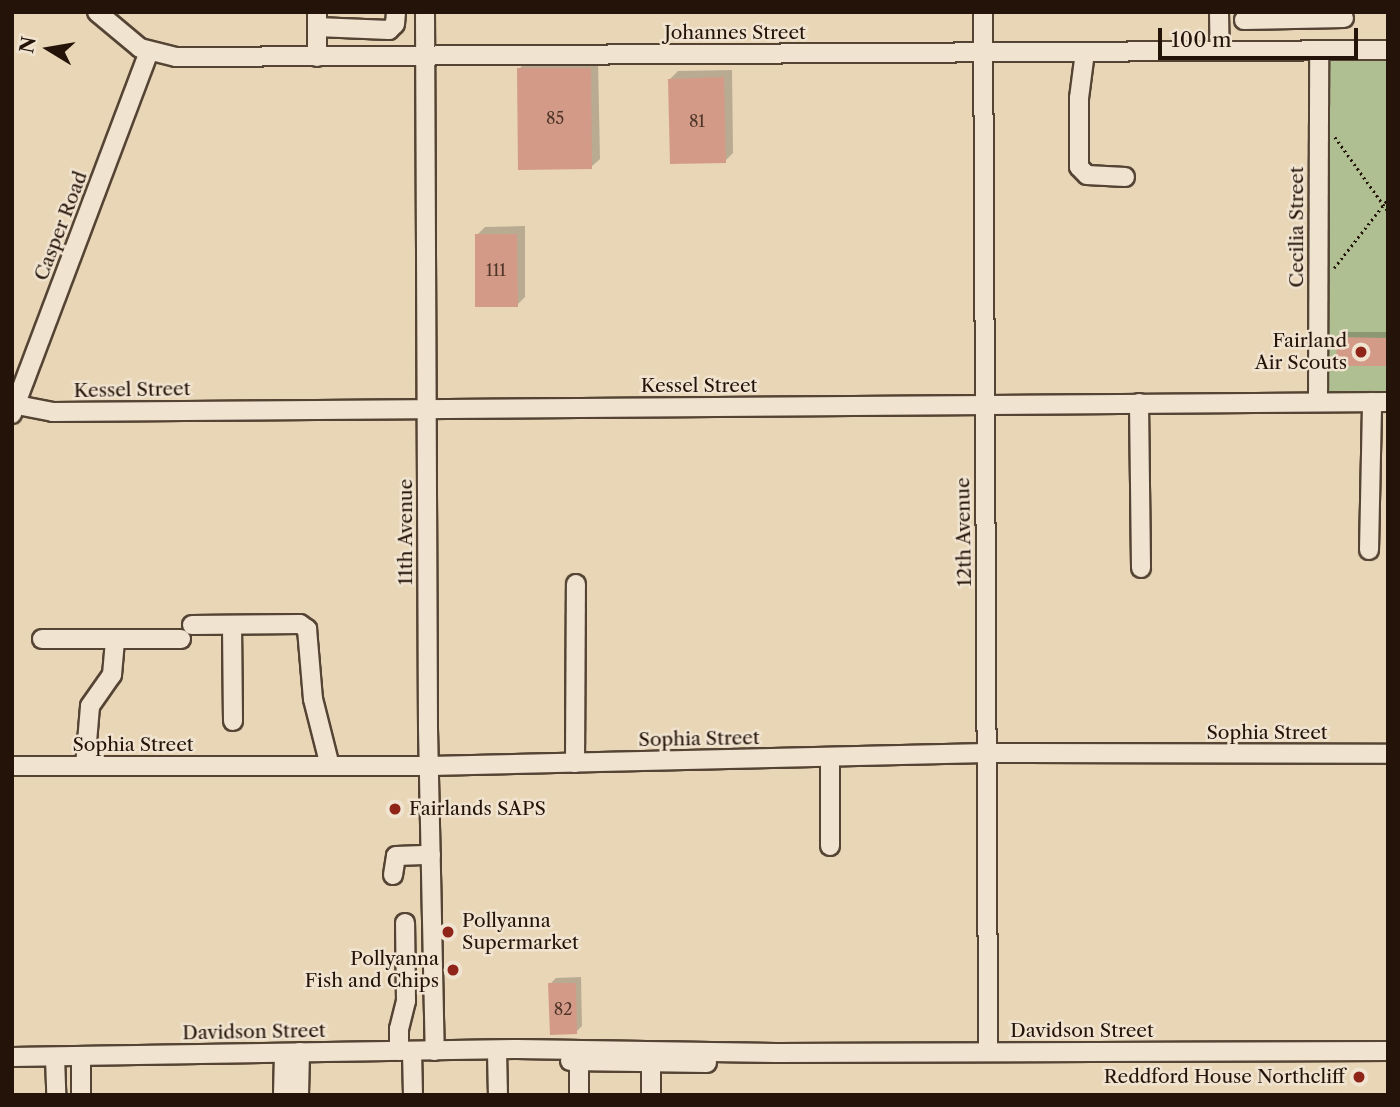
<!DOCTYPE html>
<style>
body{margin:0}
#map{position:relative;width:1400px;height:1107px;overflow:hidden;background:#e8d6b7;font-family:"Libre Caslon Text",serif}
div>[style]{position:absolute}
.green>*{inset:0;background:#b0bf92}
.shadow>*{inset:0;background:#0003}
.building>*{inset:0;background:#d39a88}
.path>*{height:2.5px;margin-top:-1.25px;transform-origin:0;background:repeating-linear-gradient(90deg,#241309 0 2px,transparent 0 5.5px)}
.roads{filter:drop-shadow(2px 0 #554434) drop-shadow(-2px 0 #554434) drop-shadow(0 2px #554434) drop-shadow(0 -2px #554434)}
.minor>*{height:18px;margin:-9px;padding:0 9px;transform-origin:9px;border-radius:9px;background:#f0e4d0}
.dots>*{width:19px;height:19px;translate:-50% -50%;box-sizing:border-box;border:4px solid #f0e4d0;border-radius:50%}
span{translate:-50% -50%;white-space:nowrap;text-align:center;line-height:1.15;-webkit-text-stroke:5px #f0e4d0;paint-order:stroke}
.number-label{font-size:16px;color:#503529}
.number-label span{-webkit-text-stroke-width:0}
.street-label{font-size:19px;color:#241309}
.poi-label{font-size:19px;color:#241309}
.right{translate:-100% -50%;text-align:right}
.left{translate:0 -50%;text-align:left}
.frame{position:absolute;inset:0;border:14px solid #241309;pointer-events:none}
.north{position:absolute;left:14px;top:14px;width:70px;height:70px;-webkit-text-stroke:5px #f0e4d0;paint-order:stroke;rotate:281deg;font-size:19px;font-weight:700;line-height:28px;text-align:center;color:#241309}
.north::after{content:'';display:block;margin:auto;width:24px;height:32px;background:#241309;clip-path:polygon(50% 0,100% 100%,50% 72%,0 100%)}
.scale{position:absolute;left:1158px;top:28px;width:200px;height:32px;box-sizing:border-box;border:4px solid #241309;border-top:0;padding-left:9px;font-size:21px;line-height:24px;white-space:nowrap;color:#241309;-webkit-text-stroke:5px #f0e4d0;paint-order:stroke}
</style>
<div id="map">
<div class="green">
<i style="clip-path:polygon(1388px 49px,1388px 392px,1319px 394px,1323px 50px)"></i>
</div>
<div class="shadow">
<i style="clip-path:polygon(598px 60px,600px 159px,591px 167px,519px 69px,527px 61px)"></i>
<i style="clip-path:polygon(732px 70px,733px 153px,725px 161px,670px 79px,678px 71px)"></i>
<i style="clip-path:polygon(525px 226px,525px 297px,517px 305px,477px 235px,485px 227px)"></i>
<i style="clip-path:polygon(1344px 332px,1388px 332px,1388px 362px,1338px 338px)"></i>
<i style="clip-path:polygon(581px 977px,582px 1026px,576px 1032px,550px 984px,556px 978px)"></i>
</div>
<div class="building">
<i style="clip-path:polygon(517px 68px,591px 68px,592px 169px,518px 170px)"></i>
<i style="clip-path:polygon(724px 77px,726px 163px,670px 164px,668px 79px)"></i>
<i style="clip-path:polygon(475px 234px,517px 234px,518px 307px,475px 307px)"></i>
<i style="clip-path:polygon(1336px 337px,1386px 338px,1386px 366px,1337px 366px)"></i>
<i style="clip-path:polygon(548px 983px,576px 983px,577px 1034px,550px 1035px)"></i>
</div>
<div class="path">
<i style="left:1335px;top:137px;width:91px;rotate:54.4deg"></i>
<i style="left:1334px;top:268px;width:88px;rotate:-52deg"></i>
</div>
<div class="roads">
<div class="minor">
<i style="left:97px;top:12px;width:56px;rotate:39.9deg"></i>
<i style="left:140px;top:48px;width:37px;rotate:14deg"></i>
<i style="left:176px;top:57px;width:1212px;rotate:-0.33deg"></i>
<i style="left:317px;top:12px;width:45px;rotate:90deg"></i>
<i style="left:425px;top:12px;width:717px;rotate:89.76deg"></i>
<i style="left:428px;top:729px;width:322px;rotate:88.8deg"></i>
<i style="left:983px;top:12px;width:1040px;rotate:89.72deg"></i>
<i style="left:1219px;top:12px;width:39px;rotate:89deg"></i>
<i style="left:1244px;top:20px;width:100px;rotate:-1.1deg"></i>
<i style="left:317px;top:27px;width:72px;rotate:2.4deg"></i>
<i style="left:389px;top:30px;width:8px;rotate:-45deg"></i>
<i style="left:395px;top:24px;width:12px;rotate:-85deg"></i>
<i style="left:1085px;top:52px;width:46px;rotate:97.4deg"></i>
<i style="left:1079px;top:98px;width:69px;rotate:90deg"></i>
<i style="left:1079px;top:167px;width:11px;rotate:45deg"></i>
<i style="left:1087px;top:175px;width:38px;rotate:3deg"></i>
<i style="left:1318px;top:402px;width:351px;rotate:-89.8deg"></i>
<i style="left:1139px;top:403px;width:165px;rotate:89.3deg"></i>
<i style="left:12px;top:404px;width:42px;rotate:11deg"></i>
<i style="left:53px;top:412px;width:1335px;rotate:-0.43deg"></i>
<i style="left:12px;top:414px;width:387px;rotate:-69.3deg"></i>
<i style="left:1369px;top:550px;width:148px;rotate:-88.8deg"></i>
<i style="left:192px;top:625px;width:108px;rotate:-0.5deg"></i>
<i style="left:300px;top:624px;width:9px;rotate:36deg"></i>
<i style="left:307px;top:629px;width:70px;rotate:85.1deg"></i>
<i style="left:313px;top:699px;width:69px;rotate:75.8deg"></i>
<i style="left:232px;top:625px;width:96px;rotate:89.4deg"></i>
<i style="left:42px;top:639px;width:139px"></i>
<i style="left:830px;top:757px;width:89px;rotate:90deg"></i>
<i style="left:575px;top:763px;width:179px;rotate:-89.7deg"></i>
<i style="left:12px;top:766px;width:418px"></i>
<i style="left:430px;top:766px;width:557px;rotate:-1.34deg"></i>
<i style="left:987px;top:753px;width:401px;rotate:0.1deg"></i>
<i style="left:85px;top:766px;width:60px;rotate:-85.2deg"></i>
<i style="left:90px;top:706px;width:38px;rotate:-55deg"></i>
<i style="left:112px;top:675px;width:35px;rotate:-85deg"></i>
<i style="left:393px;top:875px;width:19px;rotate:-81deg"></i>
<i style="left:396px;top:856px;width:35px;rotate:-2deg"></i>
<i style="left:399px;top:1051px;width:22px;rotate:-90deg"></i>
<i style="left:399px;top:1029px;width:29px;rotate:-76deg"></i>
<i style="left:406px;top:1001px;width:78px;rotate:-90.7deg"></i>
<i style="left:412px;top:1051px;width:44px;rotate:88.7deg"></i>
<i style="left:497px;top:1052px;width:43px;rotate:88.7deg"></i>
<i style="left:81px;top:1056px;width:39px;rotate:90deg"></i>
<i style="left:12px;top:1057px;width:505px;rotate:-0.91deg"></i>
<i style="left:517px;top:1049px;width:259px;rotate:0.9deg"></i>
<i style="left:776px;top:1053px;width:612px;rotate:-0.19deg"></i>
<i style="left:55px;top:1057px;width:38px;rotate:88deg"></i>
<i style="left:570px;top:1061px;width:137px;rotate:0.8deg"></i>
<i style="left:579px;top:1062px;width:33px;rotate:90deg"></i>
<i style="left:283px;top:1095px;width:42px;rotate:-88.6deg"></i>
<i style="left:299px;top:1095px;width:43px;rotate:-88.7deg"></i>
<i style="left:651px;top:1095px;width:40px;rotate:-90deg"></i>
</div>
</div>
<div class="dots">
<i style="left:1361px;top:352px;background:#8f2418"></i>
<i style="left:395px;top:809px;background:#8f2418"></i>
<i style="left:448px;top:932px;background:#8f2418"></i>
<i style="left:453px;top:970px;background:#8f2418"></i>
<i style="left:1359px;top:1077px;background:#8f2418"></i>
</div>
<div class="number-label">
<span style="left:555px;top:118px">85</span>
<span style="left:697px;top:121px">81</span>
<span style="left:496px;top:270px">111</span>
<span style="left:563px;top:1009px">82</span>
</div>
<div class="street-label">
<span style="left:735px;top:33px">Johannes Street</span>
<span style="left:61px;top:226px;rotate:-69deg">Casper Road</span>
<span style="left:1297px;top:227px;rotate:-90deg">Cecilia Street</span>
<span style="left:699px;top:386px">Kessel Street</span>
<span style="left:132px;top:390px;rotate:-1deg">Kessel Street</span>
<span style="left:406px;top:532px;rotate:-90deg">11th Avenue</span>
<span style="left:964px;top:532px;rotate:-91deg">12th Avenue</span>
<span style="left:1267px;top:733px">Sophia Street</span>
<span style="left:699px;top:739px;rotate:-1deg">Sophia Street</span>
<span style="left:133px;top:745px">Sophia Street</span>
<span style="left:1082px;top:1031px">Davidson Street</span>
<span style="left:254px;top:1032px;rotate:-1deg">Davidson Street</span>
</div>
<div class="poi-label">
<span class="right" style="left:1347px;top:352px">Fairland<br>Air Scouts</span>
<span class="left" style="left:409px;top:809px">Fairlands SAPS</span>
<span class="left" style="left:462px;top:932px">Pollyanna<br>Supermarket</span>
<span class="right" style="left:439px;top:970px">Pollyanna<br>Fish and Chips</span>
<span class="right" style="left:1345px;top:1077px">Reddford House Northcliff</span>
</div>
<div class="frame"></div>
<div class="north">N</div>
<div class="scale">100 m</div>
</div>
